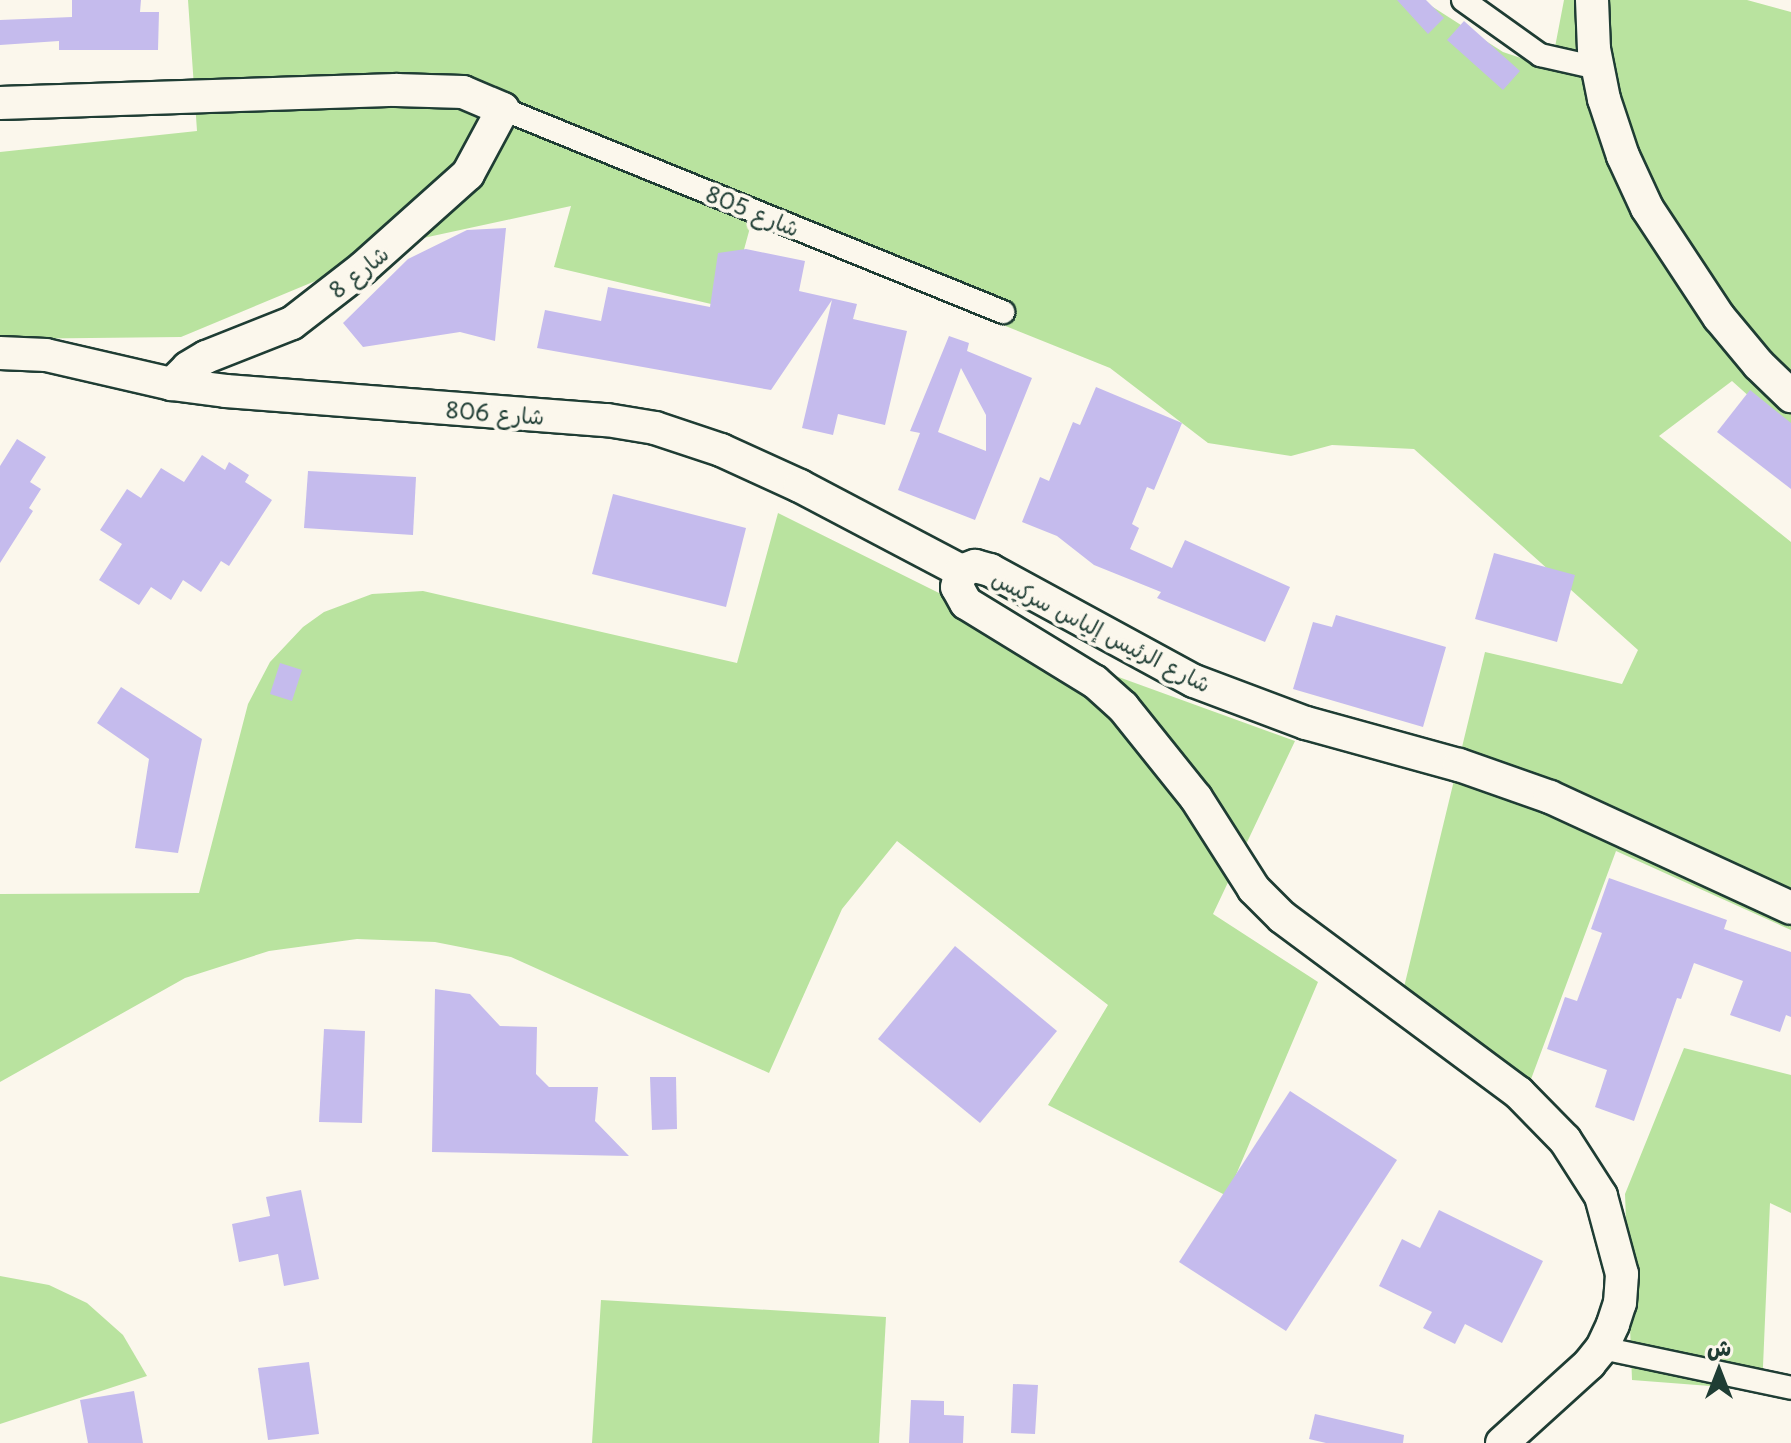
<!DOCTYPE html>
<meta charset="utf-8">
<style>
body{margin:0}
#map{position:relative;width:1791px;height:1443px;overflow:hidden;background:#fbf7ec;font-family:"Playpen Sans","Playpen Sans Arabic",sans-serif}
div>[style]{position:absolute}
.green>*{inset:0;background:#b9e39f}
.building>*{inset:0;background:#c5bbed}
.roads{filter:drop-shadow(2px 0 #1f3d34) drop-shadow(-2px 0 #1f3d34) drop-shadow(0 2px #1f3d34) drop-shadow(0 -2px #1f3d34)}
.street>*{height:22px;margin:-11px;padding:0 11px;transform-origin:11px;border-radius:11px;background:#fbf7ec}
.secondary>*{height:32px;margin:-16px;padding:0 16px;transform-origin:16px;border-radius:16px;background:#fbf7ec}
span{translate:-50% -50%;white-space:nowrap;text-align:center;line-height:1.15;-webkit-text-stroke:8px #fbf7ec;paint-order:stroke}
.street-label{font-size:22px;color:#1f3d34}
.north{position:absolute;left:1679px;top:1331px;width:80px;height:80px;-webkit-text-stroke:6px #fbf7ec;paint-order:stroke;rotate:0deg;font-size:22px;font-weight:700;line-height:32px;text-align:center;color:#1f3d34}
.north::after{content:'';display:block;margin:auto;width:28px;height:36px;background:#1f3d34;clip-path:polygon(50% 0,100% 100%,50% 72%,0 100%)}
</style>
<div id="map">
<div class="green">
<i style="clip-path:polygon(188px 0,1422px 0,1503px 52px,1551px 68px,1564px 0,1747px 0,1791px 12px,1791px 434px,1732px 381px,1659px 436px,1791px 542px,1791px 930px,1616px 851px,1524px 1098px,1398px 1012px,1485px 652px,1622px 684px,1638px 650px,1414px 449px,1332px 445px,1291px 456px,1208px 443px,1110px 368px,751px 224px,728px 308px,554px 267px,571px 206px,414px 240px,181px 337px,0 339px,0 152px,197px 131px)"></i>
<i style="clip-path:polygon(778px 513px,1080px 663px,1295px 741px,1213px 914px,1318px 982px,1227px 1196px,1048px 1105px,1108px 1005px,897px 841px,842px 909px,769px 1073px,511px 957px,435px 942px,357px 939px,269px 951px,185px 978px,0 1082px,0 894px,199px 893px,248px 704px,270px 662px,303px 627px,324px 612px,372px 594px,423px 591px,737px 663px)"></i>
<i style="clip-path:polygon(1684px 1048px,1791px 1075px,1791px 1213px,1770px 1203px,1762px 1390px,1632px 1380px,1625px 1194px)"></i>
<i style="clip-path:polygon(0 1276px,49px 1285px,87px 1303px,123px 1335px,147px 1376px,0 1424px)"></i>
<i style="clip-path:polygon(601px 1300px,886px 1317px,879px 1443px,592px 1443px)"></i>
</div>
<div class="building">
<i style="clip-path:polygon(72px 0,141px 0,140px 12px,159px 12px,158px 50px,59px 50px,59px 41px,0 45px,0 20px,72px 17px)"></i>
<i style="clip-path:polygon(1397px 0,1426px 0,1444px 18px,1428px 34px)"></i>
<i style="clip-path:polygon(1464px 21px,1520px 71px,1503px 90px,1447px 40px)"></i>
<i style="clip-path:polygon(506px 228px,495px 341px,460px 332px,363px 347px,343px 323px,408px 259px,467px 230px)"></i>
<i style="clip-path:polygon(746px 249px,805px 261px,799px 291px,857px 304px,853px 319px,907px 331px,885px 425px,838px 414px,833px 435px,802px 428px,832px 300px,771px 390px,537px 348px,545px 310px,601px 321px,608px 287px,710px 307px,718px 253px)"></i>
<i style="clip-path:polygon(evenodd,949px 336px,969px 343px,967px 351px,1032px 378px,975px 520px,898px 490px,920px 433px,910px 431px,949px 336px,961px 368px,986px 415px,986px 451px,938px 432px,961px 368px)"></i>
<i style="clip-path:polygon(1096px 387px,1182px 423px,1154px 490px,1147px 487px,1132px 524px,1139px 528px,1130px 549px,1172px 568px,1185px 540px,1290px 587px,1265px 642px,1157px 598px,1161px 592px,1094px 565px,1057px 536px,1022px 522px,1040px 477px,1049px 481px,1073px 422px,1080px 425px)"></i>
<i style="clip-path:polygon(1750px 390px,1791px 423px,1791px 489px,1717px 432px)"></i>
<i style="clip-path:polygon(17px 439px,46px 457px,30px 482px,41px 489px,29px 508px,33px 511px,0 563px,0 466px)"></i>
<i style="clip-path:polygon(202px 455px,225px 470px,229px 462px,249px 475px,245px 482px,272px 500px,229px 566px,221px 561px,201px 592px,183px 580px,171px 600px,151px 587px,139px 605px,99px 580px,122px 544px,100px 530px,127px 489px,141px 498px,161px 468px,184px 482px)"></i>
<i style="clip-path:polygon(308px 471px,416px 477px,413px 535px,304px 528px)"></i>
<i style="clip-path:polygon(613px 494px,746px 528px,726px 607px,592px 574px)"></i>
<i style="clip-path:polygon(1494px 553px,1575px 575px,1557px 642px,1475px 619px)"></i>
<i style="clip-path:polygon(1336px 615px,1446px 647px,1423px 727px,1293px 689px,1313px 622px,1332px 627px)"></i>
<i style="clip-path:polygon(280px 663px,302px 670px,292px 701px,270px 694px)"></i>
<i style="clip-path:polygon(121px 687px,202px 739px,178px 853px,135px 848px,149px 759px,97px 723px)"></i>
<i style="clip-path:polygon(1609px 878px,1727px 920px,1724px 929px,1791px 952px,1791px 1017px,1786px 1015px,1780px 1032px,1730px 1015px,1743px 981px,1694px 963px,1681px 999px,1677px 998px,1634px 1121px,1595px 1107px,1607px 1070px,1547px 1049px,1565px 997px,1577px 1001px,1602px 933px,1591px 929px)"></i>
<i style="clip-path:polygon(955px 946px,1057px 1031px,980px 1123px,878px 1039px)"></i>
<i style="clip-path:polygon(435px 989px,470px 994px,500px 1026px,537px 1027px,536px 1074px,549px 1087px,598px 1087px,595px 1121px,629px 1156px,432px 1152px)"></i>
<i style="clip-path:polygon(324px 1029px,365px 1031px,362px 1123px,319px 1122px)"></i>
<i style="clip-path:polygon(650px 1077px,676px 1077px,677px 1129px,652px 1130px)"></i>
<i style="clip-path:polygon(1290px 1091px,1397px 1160px,1286px 1331px,1179px 1262px)"></i>
<i style="clip-path:polygon(301px 1190px,319px 1279px,284px 1286px,278px 1254px,239px 1262px,232px 1224px,270px 1216px,266px 1197px)"></i>
<i style="clip-path:polygon(1439px 1210px,1543px 1261px,1502px 1343px,1465px 1324px,1455px 1344px,1423px 1328px,1432px 1312px,1379px 1286px,1402px 1239px,1420px 1248px)"></i>
<i style="clip-path:polygon(309px 1362px,319px 1434px,268px 1440px,258px 1368px)"></i>
<i style="clip-path:polygon(1013px 1384px,1038px 1385px,1035px 1434px,1011px 1433px)"></i>
<i style="clip-path:polygon(134px 1391px,143px 1443px,88px 1443px,80px 1400px)"></i>
<i style="clip-path:polygon(911px 1400px,944px 1401px,944px 1415px,964px 1416px,963px 1443px,909px 1443px)"></i>
<i style="clip-path:polygon(1315px 1414px,1404px 1435px,1403px 1443px,1326px 1443px,1309px 1439px)"></i>
</div>
<div class="roads">
<div class="street">
<i style="left:1463px;top:0;width:95px;rotate:35.5deg"></i>
<i style="left:1540px;top:55px;width:58px;rotate:12.8deg"></i>
<i style="left:503px;top:109px;width:540px;rotate:22.1deg"></i>
<i style="left:1602px;top:1348px;width:193px;rotate:11.9deg"></i>
</div>
<div class="secondary">
<i style="left:1592px;top:0;width:49px;rotate:87.7deg"></i>
<i style="left:1594px;top:49px;width:51px;rotate:78.7deg"></i>
<i style="left:1604px;top:99px;width:60px;rotate:71.6deg"></i>
<i style="left:1623px;top:156px;width:57px;rotate:65.2deg"></i>
<i style="left:1647px;top:208px;width:131px;rotate:56.6deg"></i>
<i style="left:1719px;top:317px;width:62px;rotate:50.2deg"></i>
<i style="left:1759px;top:365px;width:45px;rotate:44.1deg"></i>
<i style="left:0;top:103px;width:396px;rotate:-1.9deg"></i>
<i style="left:396px;top:90px;width:67px;rotate:1.7deg"></i>
<i style="left:463px;top:92px;width:43px;rotate:23deg"></i>
<i style="left:503px;top:109px;width:74px;rotate:118.3deg"></i>
<i style="left:468px;top:174px;width:141px;rotate:138.2deg"></i>
<i style="left:363px;top:268px;width:90px;rotate:142.2deg"></i>
<i style="left:292px;top:323px;width:92px;rotate:158.4deg"></i>
<i style="left:206px;top:357px;width:21px;rotate:149deg"></i>
<i style="left:188px;top:368px;width:23px;rotate:135deg"></i>
<i style="left:0;top:353px;width:46px;rotate:2.5deg"></i>
<i style="left:46px;top:355px;width:129px;rotate:13deg"></i>
<i style="left:172px;top:384px;width:54px;rotate:7.4deg"></i>
<i style="left:226px;top:391px;width:382px;rotate:4.4deg"></i>
<i style="left:607px;top:420px;width:49px;rotate:9.5deg"></i>
<i style="left:655px;top:428px;width:70px;rotate:18.4deg"></i>
<i style="left:721px;top:450px;width:87px;rotate:24.5deg"></i>
<i style="left:800px;top:486px;width:182px;rotate:27.8deg"></i>
<i style="left:1502px;top:1443px;width:118px;rotate:-42.2deg"></i>
<i style="left:1589px;top:1364px;width:21px;rotate:-51deg"></i>
<i style="left:1602px;top:1348px;width:26px;rotate:-65deg"></i>
<i style="left:1613px;top:1324px;width:22px;rotate:-72deg"></i>
<i style="left:1620px;top:1303px;width:29px;rotate:-86deg"></i>
<i style="left:1622px;top:1274px;width:81px;rotate:-105.1deg"></i>
<i style="left:1601px;top:1196px;width:67px;rotate:-122.7deg"></i>
<i style="left:1565px;top:1140px;width:66px;rotate:-134.4deg"></i>
<i style="left:1519px;top:1093px;width:295px;rotate:-143.4deg"></i>
<i style="left:1282px;top:917px;width:40px;rotate:-135deg"></i>
<i style="left:1254px;top:889px;width:108px;rotate:-122.5deg"></i>
<i style="left:1196px;top:798px;width:117px;rotate:-128.7deg"></i>
<i style="left:1123px;top:707px;width:38px;rotate:-138deg"></i>
<i style="left:1095px;top:682px;width:151px;rotate:-148.5deg"></i>
<i style="left:966px;top:603px;width:18px;rotate:-119deg"></i>
<i style="left:957px;top:587px;width:16px;rotate:-76deg"></i>
<i style="left:961px;top:571px;width:15px;rotate:-20deg"></i>
<i style="left:975px;top:566px;width:16px;rotate:15deg"></i>
<i style="left:990px;top:570px;width:232px;rotate:28.6deg"></i>
<i style="left:1194px;top:681px;width:120px;rotate:20.6deg"></i>
<i style="left:1306px;top:723px;width:159px;rotate:15.4deg"></i>
<i style="left:1459px;top:765px;width:96px;rotate:19.4deg"></i>
<i style="left:1550px;top:797px;width:265px;rotate:24.7deg"></i>
</div>
</div>
<div class="street-label">
<span style="left:753px;top:210px;rotate:22deg">شارع 805</span>
<span style="left:358px;top:271px;rotate:-39deg">شارع 8</span>
<span style="left:495px;top:412px;rotate:4deg">شارع 806</span>
<span style="left:1102px;top:630px;rotate:27deg">شارع الرئيس إلياس سركيس</span>
</div>
<div class="north">ش</div>
</div>
